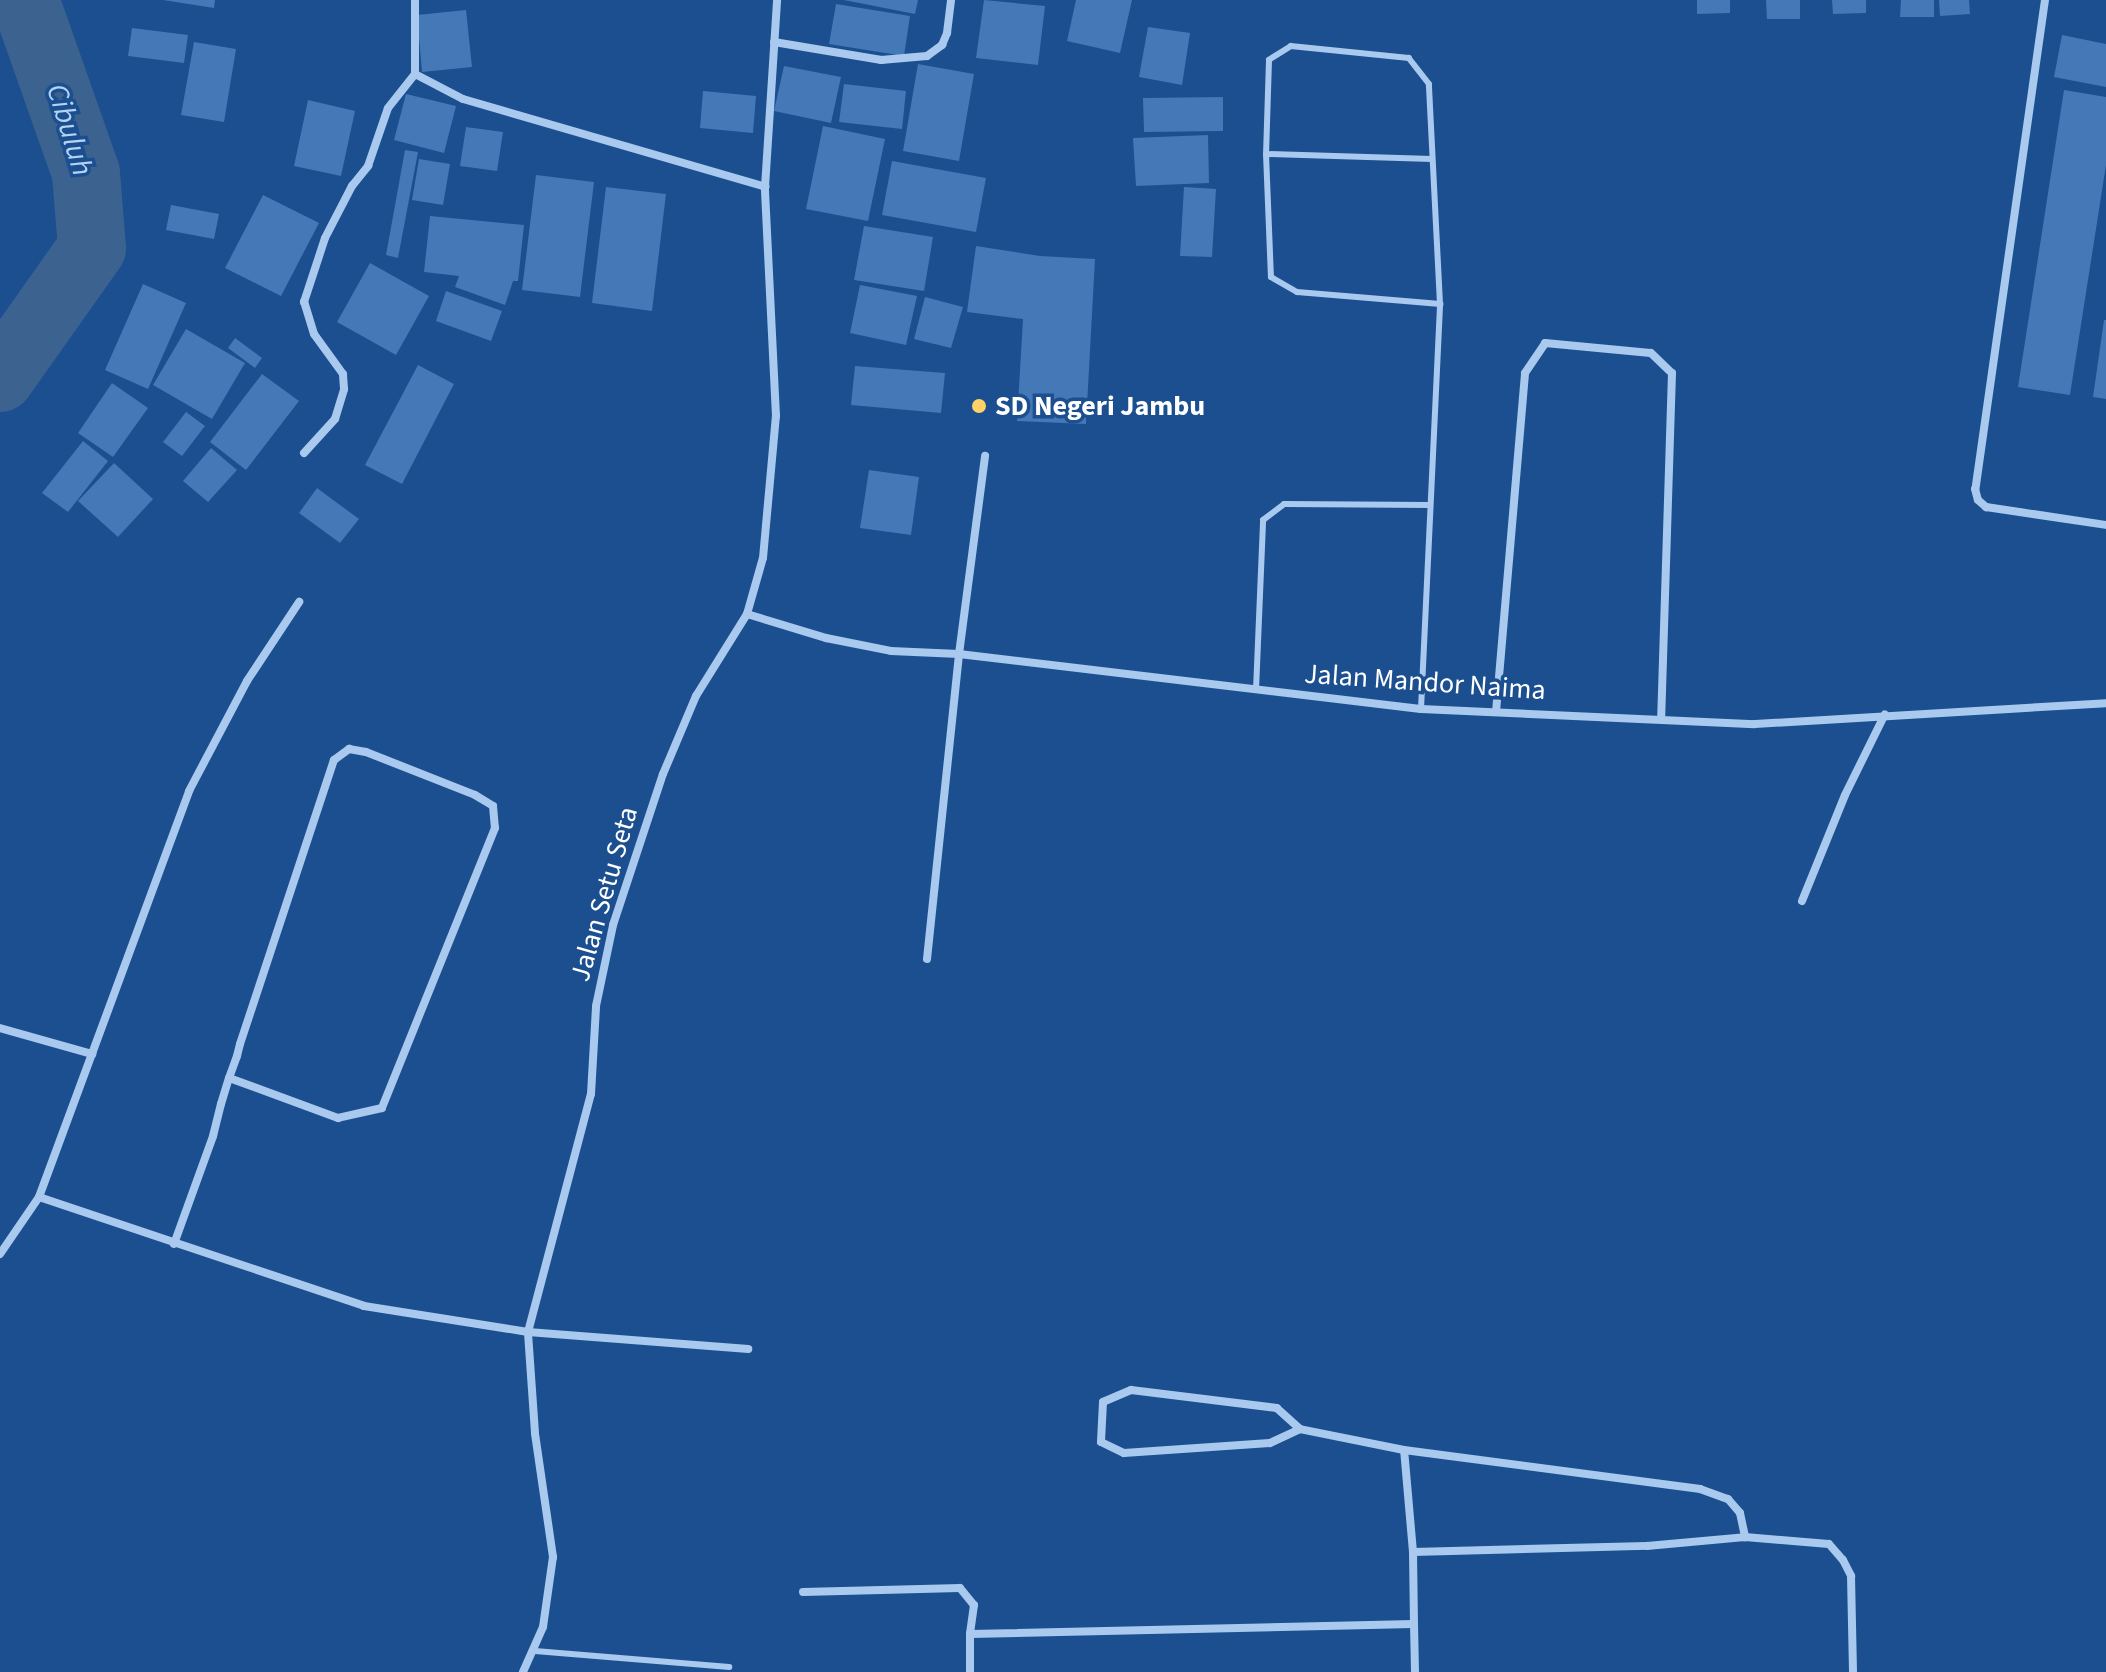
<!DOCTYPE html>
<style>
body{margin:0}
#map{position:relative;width:2106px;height:1672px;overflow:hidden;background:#1b4f8f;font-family:"Source Sans 3",sans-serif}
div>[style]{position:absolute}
.river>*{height:68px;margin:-34px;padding:0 34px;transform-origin:34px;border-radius:34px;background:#3c6290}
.building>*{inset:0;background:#4478b7}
.service>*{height:6px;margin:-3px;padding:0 3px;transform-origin:3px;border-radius:3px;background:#a9c9ee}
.minor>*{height:8px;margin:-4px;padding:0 4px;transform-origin:4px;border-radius:4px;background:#a9c9ee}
.dots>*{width:22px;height:22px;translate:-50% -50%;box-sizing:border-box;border:4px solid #1b4f8f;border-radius:50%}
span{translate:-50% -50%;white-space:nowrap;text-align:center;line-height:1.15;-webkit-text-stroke:7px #1b4f8f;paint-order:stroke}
.poi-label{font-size:28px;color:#fff;font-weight:700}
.left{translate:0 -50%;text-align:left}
.street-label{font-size:28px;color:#fff}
.water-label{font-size:30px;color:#b5d3f5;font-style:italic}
</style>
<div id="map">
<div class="river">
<i style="left:0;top:378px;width:159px;rotate:-54.7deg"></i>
<i style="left:92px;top:248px;width:75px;rotate:-94.6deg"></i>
<i style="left:86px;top:173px;width:183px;rotate:-109.4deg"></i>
</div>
<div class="building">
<i style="clip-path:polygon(163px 0,215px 0,214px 8px)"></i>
<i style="clip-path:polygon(844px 0,918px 0,915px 14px)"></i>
<i style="clip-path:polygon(984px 0,1045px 6px,1038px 65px,976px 58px)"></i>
<i style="clip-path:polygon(1076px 0,1132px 0,1120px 53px,1067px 41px)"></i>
<i style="clip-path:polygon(1697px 0,1730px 0,1730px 13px,1697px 14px)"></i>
<i style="clip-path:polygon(1766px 0,1800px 0,1800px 19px,1767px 19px)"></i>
<i style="clip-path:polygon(1832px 0,1866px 0,1866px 13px,1833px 14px)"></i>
<i style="clip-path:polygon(1901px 0,1934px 0,1934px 17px,1900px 17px)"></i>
<i style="clip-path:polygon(1939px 0,1969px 0,1970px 14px,1940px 16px)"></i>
<i style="clip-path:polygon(836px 4px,910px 16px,904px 56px,829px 44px)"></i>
<i style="clip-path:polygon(466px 10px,472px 67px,422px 72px,417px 15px)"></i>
<i style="clip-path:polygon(1148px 27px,1190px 33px,1182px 85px,1139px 77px)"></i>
<i style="clip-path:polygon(132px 28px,188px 35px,184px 63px,128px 56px)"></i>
<i style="clip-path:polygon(2062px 35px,2106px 44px,2106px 87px,2054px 77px)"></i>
<i style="clip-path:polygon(194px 42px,236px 49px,224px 122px,181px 115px)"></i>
<i style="clip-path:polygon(918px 64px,974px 74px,959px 161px,903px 151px)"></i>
<i style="clip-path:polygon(784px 66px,841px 77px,831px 123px,774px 111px)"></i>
<i style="clip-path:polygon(844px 84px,906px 91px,902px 129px,839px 122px)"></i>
<i style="clip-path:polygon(2064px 90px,2106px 97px,2106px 165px,2070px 395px,2018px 387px)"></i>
<i style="clip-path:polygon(703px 91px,756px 96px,753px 133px,700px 128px)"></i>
<i style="clip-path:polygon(406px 94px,456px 106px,444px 153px,394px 140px)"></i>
<i style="clip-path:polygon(1223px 97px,1223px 131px,1144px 132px,1143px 98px)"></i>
<i style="clip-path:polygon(308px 100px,355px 111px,341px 176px,294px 166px)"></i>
<i style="clip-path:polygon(823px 126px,885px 139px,868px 221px,806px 209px)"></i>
<i style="clip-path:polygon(466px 127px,503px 132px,497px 171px,460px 166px)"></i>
<i style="clip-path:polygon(1208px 135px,1209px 183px,1136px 186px,1133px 138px)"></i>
<i style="clip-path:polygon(405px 150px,418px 152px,398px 258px,386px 255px)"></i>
<i style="clip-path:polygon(419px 159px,450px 164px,443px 205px,412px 200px)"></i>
<i style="clip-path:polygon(892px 161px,986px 178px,976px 232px,882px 215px)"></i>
<i style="clip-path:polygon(536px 175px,594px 182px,580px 297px,522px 290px)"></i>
<i style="clip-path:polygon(606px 187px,666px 194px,652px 311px,592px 303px)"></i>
<i style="clip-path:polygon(1184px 187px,1216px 189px,1212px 257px,1180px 256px)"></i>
<i style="clip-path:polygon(263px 195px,319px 223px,281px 296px,225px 268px)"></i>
<i style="clip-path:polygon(171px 205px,219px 214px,214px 239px,166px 230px)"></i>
<i style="clip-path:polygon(430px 216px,524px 225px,518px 281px,513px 281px,505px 305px,455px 287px,459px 276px,424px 272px)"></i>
<i style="clip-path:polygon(864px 226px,933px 237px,924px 291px,854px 280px)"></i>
<i style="clip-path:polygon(976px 246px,1040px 256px,1095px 259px,1086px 424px,1017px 421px,1023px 319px,967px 312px)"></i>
<i style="clip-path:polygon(370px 263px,429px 296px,396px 355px,337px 322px)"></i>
<i style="clip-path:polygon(143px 284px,186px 303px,148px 389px,105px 370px)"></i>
<i style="clip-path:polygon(860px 285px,917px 296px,906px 345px,850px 333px)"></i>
<i style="clip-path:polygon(446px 291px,502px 311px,491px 341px,436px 321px)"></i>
<i style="clip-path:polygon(925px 297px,963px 307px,951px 348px,914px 339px)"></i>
<i style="clip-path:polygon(2104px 320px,2106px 320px,2106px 399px,2093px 397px)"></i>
<i style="clip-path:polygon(186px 329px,245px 363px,212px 419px,153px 385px)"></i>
<i style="clip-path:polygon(235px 338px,262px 358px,255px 368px,228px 348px)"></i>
<i style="clip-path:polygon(418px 365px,454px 384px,402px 484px,365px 465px)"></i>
<i style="clip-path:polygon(855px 366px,945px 373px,941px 413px,851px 405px)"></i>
<i style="clip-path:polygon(262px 374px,299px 401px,246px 470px,210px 442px)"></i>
<i style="clip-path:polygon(112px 383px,148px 408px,113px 457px,78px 433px)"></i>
<i style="clip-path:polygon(186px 412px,205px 426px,182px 456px,163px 442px)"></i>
<i style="clip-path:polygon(83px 441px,108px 461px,68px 512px,42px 493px)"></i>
<i style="clip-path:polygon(211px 448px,237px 470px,208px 502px,183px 481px)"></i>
<i style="clip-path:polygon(114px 463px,153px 499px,118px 537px,78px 501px)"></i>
<i style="clip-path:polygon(869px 470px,919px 477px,911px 535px,860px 528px)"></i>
<i style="clip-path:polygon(317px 488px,359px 519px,340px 543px,299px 513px)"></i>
</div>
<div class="service">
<i style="left:1266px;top:154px;width:166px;rotate:1.7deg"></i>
<i style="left:1256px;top:690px;width:170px;rotate:-87.6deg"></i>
<i style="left:1263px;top:520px;width:26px;rotate:-37deg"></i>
<i style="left:1284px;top:504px;width:146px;rotate:0.4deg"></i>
<i style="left:1421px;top:709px;width:405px;rotate:-87.3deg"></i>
<i style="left:1440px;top:304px;width:220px;rotate:-92.9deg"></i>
<i style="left:1429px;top:84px;width:33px;rotate:-128deg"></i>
<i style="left:1409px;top:58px;width:119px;rotate:-174.2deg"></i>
<i style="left:1291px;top:46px;width:26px;rotate:148deg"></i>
<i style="left:1269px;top:60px;width:94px;rotate:91.8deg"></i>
<i style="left:1266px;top:154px;width:123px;rotate:87.7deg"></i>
<i style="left:1271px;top:277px;width:30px;rotate:30deg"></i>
<i style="left:1297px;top:292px;width:144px;rotate:4.8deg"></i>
<i style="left:535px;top:1651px;width:195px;rotate:4.7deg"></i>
</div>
<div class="minor">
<i style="left:415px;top:0;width:74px;rotate:90deg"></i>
<i style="left:415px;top:74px;width:54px;rotate:27.5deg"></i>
<i style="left:463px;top:99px;width:315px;rotate:16.2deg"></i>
<i style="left:2045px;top:0;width:494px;rotate:98.1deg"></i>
<i style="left:1975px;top:489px;width:11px;rotate:75deg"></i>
<i style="left:1978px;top:500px;width:11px;rotate:41deg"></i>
<i style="left:1986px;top:507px;width:121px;rotate:8.5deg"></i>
<i style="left:774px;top:42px;width:109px;rotate:9.5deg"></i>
<i style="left:881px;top:60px;width:46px;rotate:-5deg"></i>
<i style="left:927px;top:56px;width:19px;rotate:-36deg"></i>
<i style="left:942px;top:45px;width:13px;rotate:-67deg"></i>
<i style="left:947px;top:33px;width:33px;rotate:-83deg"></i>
<i style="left:304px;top:453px;width:46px;rotate:-47.6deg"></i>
<i style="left:335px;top:419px;width:31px;rotate:-73deg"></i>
<i style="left:344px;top:389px;width:15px;rotate:-94deg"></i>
<i style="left:343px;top:374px;width:49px;rotate:-125.9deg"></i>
<i style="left:314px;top:334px;width:34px;rotate:-107deg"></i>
<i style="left:304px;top:302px;width:67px;rotate:-71.8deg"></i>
<i style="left:325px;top:238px;width:59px;rotate:-62.6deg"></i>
<i style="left:352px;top:186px;width:26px;rotate:-51deg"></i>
<i style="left:368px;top:166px;width:61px;rotate:-71deg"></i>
<i style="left:388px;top:108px;width:43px;rotate:-51.5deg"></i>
<i style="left:747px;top:614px;width:83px;rotate:16.9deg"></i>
<i style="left:826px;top:638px;width:66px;rotate:11.3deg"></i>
<i style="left:891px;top:651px;width:68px;rotate:2.5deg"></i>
<i style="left:959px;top:654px;width:465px;rotate:6.8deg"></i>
<i style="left:1421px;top:709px;width:334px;rotate:2.6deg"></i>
<i style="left:1755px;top:724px;width:352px;rotate:-3.4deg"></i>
<i style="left:1496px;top:712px;width:340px;rotate:-85.1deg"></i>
<i style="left:1525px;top:373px;width:36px;rotate:-56deg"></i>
<i style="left:1545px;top:343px;width:106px;rotate:5.4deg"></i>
<i style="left:1651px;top:353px;width:29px;rotate:44deg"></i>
<i style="left:1672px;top:373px;width:345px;rotate:91.8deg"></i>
<i style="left:1802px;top:901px;width:114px;rotate:-67.9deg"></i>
<i style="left:1845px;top:795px;width:90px;rotate:-63.7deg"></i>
<i style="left:927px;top:959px;width:307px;rotate:-84deg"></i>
<i style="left:959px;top:654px;width:200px;rotate:-82.5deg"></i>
<i style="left:0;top:1028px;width:96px;rotate:15.8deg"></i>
<i style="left:39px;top:1197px;width:433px;rotate:-69.7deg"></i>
<i style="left:189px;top:791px;width:124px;rotate:-62.2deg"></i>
<i style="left:247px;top:681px;width:95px;rotate:-56.6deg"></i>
<i style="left:174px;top:1244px;width:115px;rotate:-70.1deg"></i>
<i style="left:213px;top:1136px;width:33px;rotate:-76deg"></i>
<i style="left:221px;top:1104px;width:27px;rotate:-73deg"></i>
<i style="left:229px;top:1078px;width:23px;rotate:-70deg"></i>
<i style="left:237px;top:1056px;width:12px;rotate:-76deg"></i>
<i style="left:240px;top:1044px;width:299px;rotate:-71.7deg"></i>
<i style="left:334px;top:760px;width:19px;rotate:-36deg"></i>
<i style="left:349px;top:749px;width:17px;rotate:10deg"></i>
<i style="left:366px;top:752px;width:117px;rotate:21.5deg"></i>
<i style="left:475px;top:795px;width:21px;rotate:31deg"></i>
<i style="left:493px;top:806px;width:22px;rotate:85deg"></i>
<i style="left:495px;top:828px;width:302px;rotate:112deg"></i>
<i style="left:382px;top:1108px;width:45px;rotate:167.2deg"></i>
<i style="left:338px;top:1118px;width:116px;rotate:-159.8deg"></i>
<i style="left:0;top:1254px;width:69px;rotate:-55.6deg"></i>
<i style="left:39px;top:1197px;width:343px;rotate:18.5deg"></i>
<i style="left:364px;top:1306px;width:166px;rotate:9deg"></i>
<i style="left:528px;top:1332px;width:221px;rotate:4.4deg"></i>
<i style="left:1404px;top:1450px;width:299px;rotate:7.5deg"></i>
<i style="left:1700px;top:1489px;width:30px;rotate:20deg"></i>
<i style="left:1728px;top:1499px;width:18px;rotate:49deg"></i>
<i style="left:1740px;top:1513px;width:25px;rotate:78deg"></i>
<i style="left:1745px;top:1537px;width:84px;rotate:4.8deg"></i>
<i style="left:1829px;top:1544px;width:21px;rotate:49deg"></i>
<i style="left:1843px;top:1560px;width:18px;rotate:63deg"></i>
<i style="left:1851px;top:1576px;width:96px;rotate:88.8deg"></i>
<i style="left:1413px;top:1552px;width:234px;rotate:-1.5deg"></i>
<i style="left:1647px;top:1546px;width:98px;rotate:-5.2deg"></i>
<i style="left:803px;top:1592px;width:157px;rotate:-1.5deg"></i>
<i style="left:960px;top:1588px;width:22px;rotate:51deg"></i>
<i style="left:974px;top:1605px;width:29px;rotate:98deg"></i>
<i style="left:1414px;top:1624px;width:48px;rotate:88.8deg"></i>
<i style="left:523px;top:1672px;width:49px;rotate:-66deg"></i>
<i style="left:543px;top:1627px;width:71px;rotate:-81.9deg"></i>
<i style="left:553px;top:1557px;width:125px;rotate:-98.3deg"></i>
<i style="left:535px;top:1433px;width:101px;rotate:-94deg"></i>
<i style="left:528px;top:1332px;width:246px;rotate:-75.2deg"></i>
<i style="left:591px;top:1094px;width:88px;rotate:-86.7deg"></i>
<i style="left:596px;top:1006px;width:83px;rotate:-78.1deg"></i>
<i style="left:613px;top:925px;width:159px;rotate:-71.7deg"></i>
<i style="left:663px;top:774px;width:85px;rotate:-67.1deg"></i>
<i style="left:696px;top:696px;width:97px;rotate:-58.1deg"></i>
<i style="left:747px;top:614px;width:58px;rotate:-74.1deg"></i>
<i style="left:763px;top:558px;width:143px;rotate:-84.8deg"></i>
<i style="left:776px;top:416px;width:229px;rotate:-92.8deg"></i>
<i style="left:765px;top:187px;width:187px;rotate:-86.3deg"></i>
<i style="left:970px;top:1672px;width:38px;rotate:-90deg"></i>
<i style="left:970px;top:1634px;width:444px;rotate:-1.3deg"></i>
<i style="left:1414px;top:1624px;width:72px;rotate:-90.8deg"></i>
<i style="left:1413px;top:1552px;width:102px;rotate:-95deg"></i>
<i style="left:1404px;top:1450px;width:106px;rotate:-168.6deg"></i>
<i style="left:1300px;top:1429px;width:31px;rotate:-138deg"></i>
<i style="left:1277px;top:1408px;width:147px;rotate:-173deg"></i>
<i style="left:1131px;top:1390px;width:30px;rotate:157deg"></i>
<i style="left:1103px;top:1402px;width:40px;rotate:92.9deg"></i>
<i style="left:1101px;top:1442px;width:25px;rotate:26deg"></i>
<i style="left:1124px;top:1453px;width:146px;rotate:-3.9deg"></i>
<i style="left:1270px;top:1443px;width:33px;rotate:-25deg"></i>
</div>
<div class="dots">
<i style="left:979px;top:406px;background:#ffd166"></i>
</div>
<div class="poi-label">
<span class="left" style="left:995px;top:406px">SD Negeri Jambu</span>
</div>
<div class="street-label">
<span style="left:1425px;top:682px;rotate:4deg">Jalan Mandor Naima</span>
<span style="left:604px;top:894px;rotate:-74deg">Jalan Setu Seta</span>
</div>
<div class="water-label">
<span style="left:69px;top:130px;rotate:73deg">Cibuluh</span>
</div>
</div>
